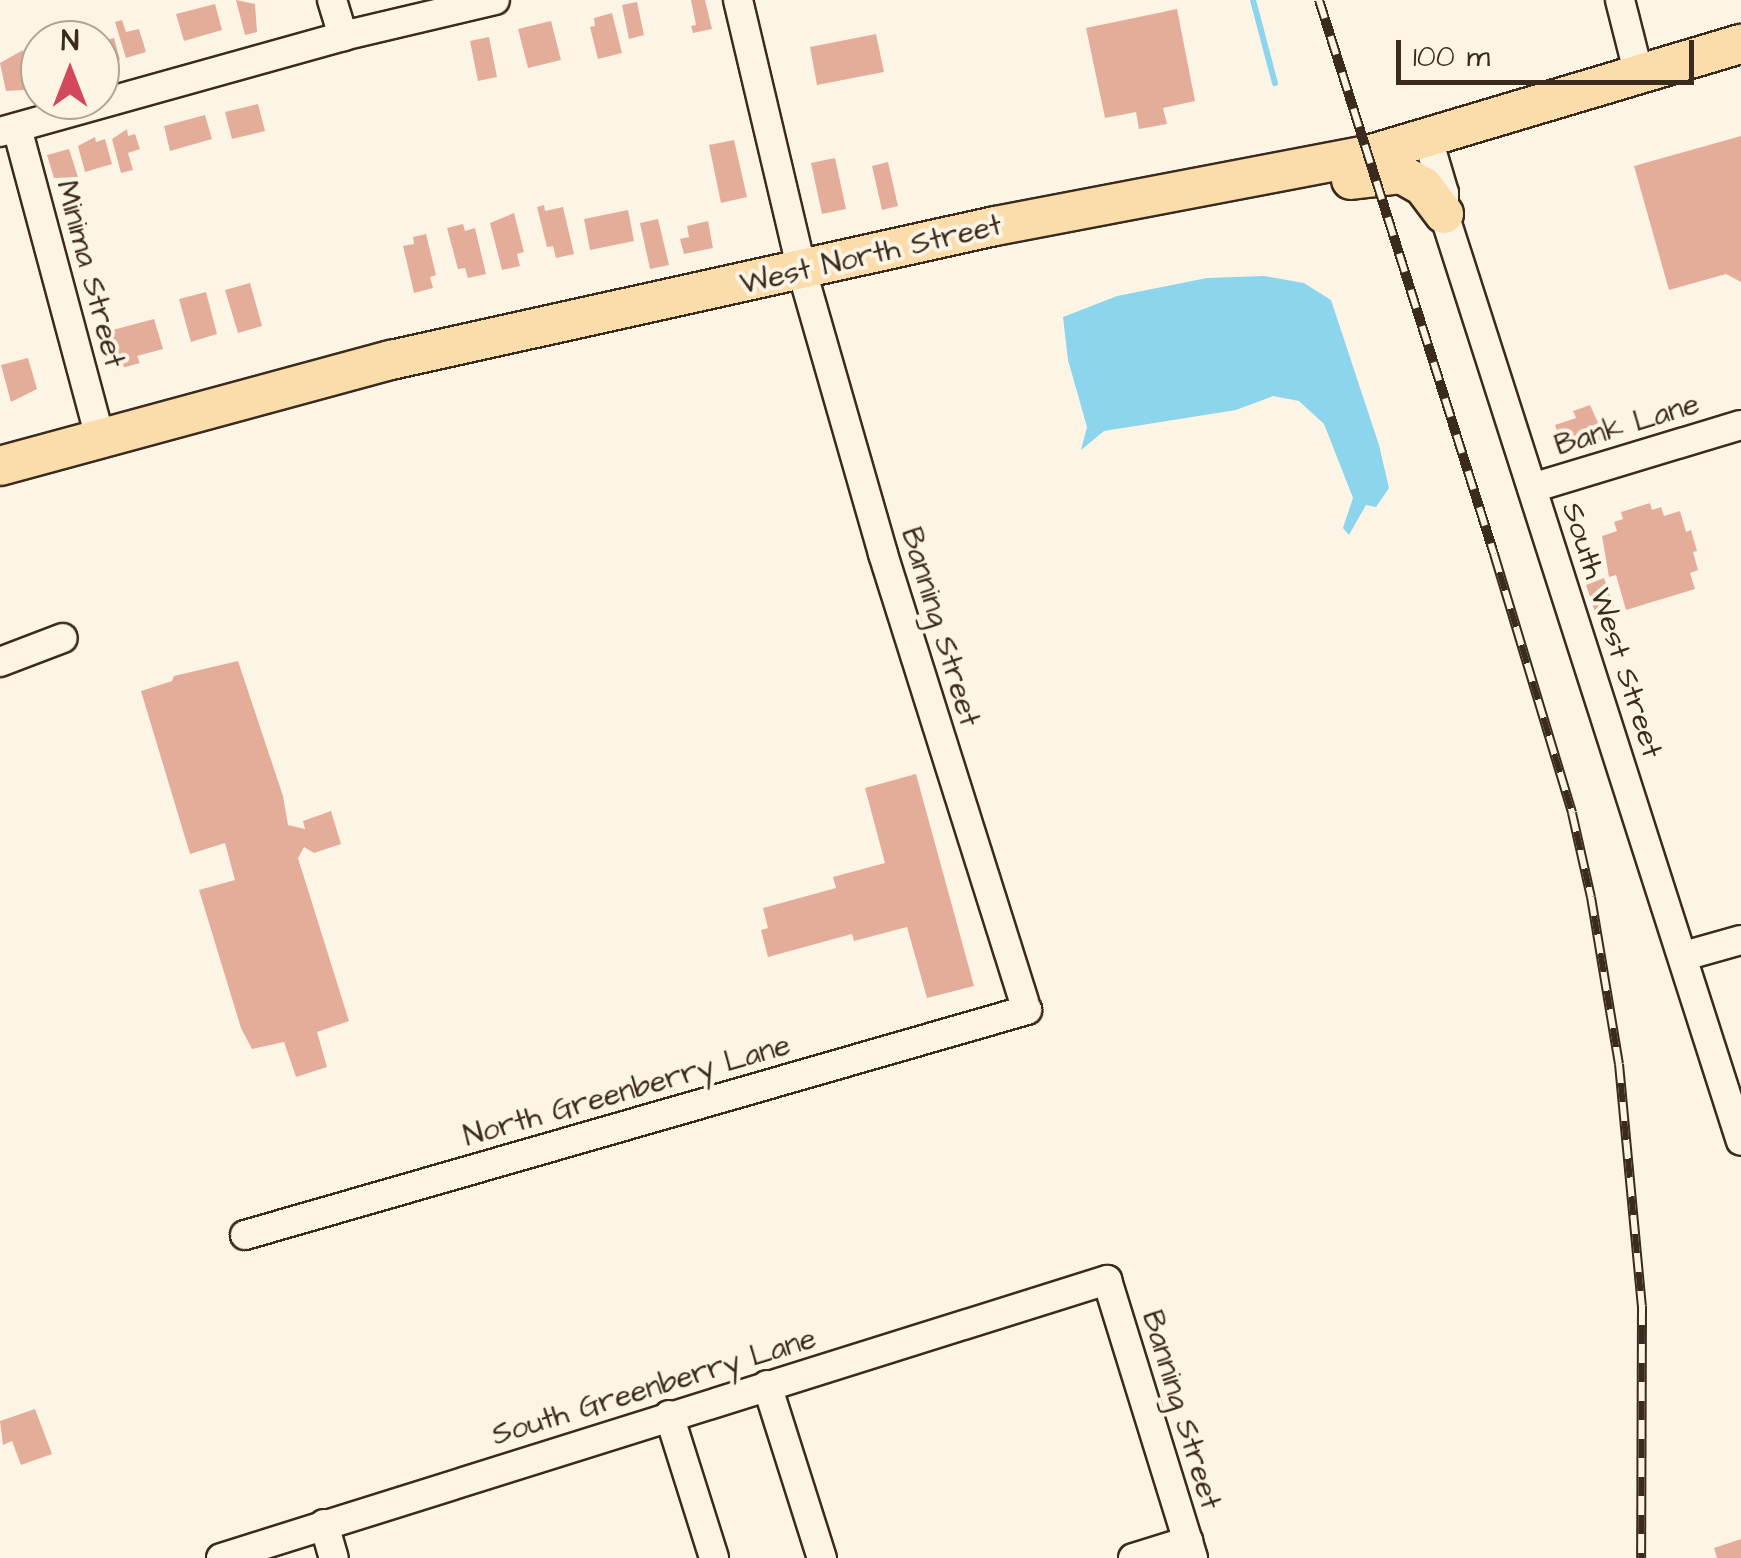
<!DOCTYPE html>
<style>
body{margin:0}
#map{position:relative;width:1741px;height:1558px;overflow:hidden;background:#fcf5e5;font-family:"Architects Daughter",sans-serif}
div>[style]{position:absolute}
.water>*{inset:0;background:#8cd5ed}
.stream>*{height:6px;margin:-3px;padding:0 3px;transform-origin:3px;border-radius:3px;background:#8cd5ed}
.building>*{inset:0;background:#e4ad9a}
.roads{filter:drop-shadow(2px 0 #3b2a1e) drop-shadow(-2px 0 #3b2a1e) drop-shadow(0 2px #3b2a1e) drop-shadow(0 -2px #3b2a1e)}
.minor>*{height:28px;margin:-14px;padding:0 14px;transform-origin:14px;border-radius:14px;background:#fcf5e5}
.major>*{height:38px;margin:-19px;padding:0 19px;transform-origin:19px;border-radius:19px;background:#fbddab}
.rail>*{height:10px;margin-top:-5px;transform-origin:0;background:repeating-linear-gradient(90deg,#fcf5e5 0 19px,#3b2a1e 0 38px);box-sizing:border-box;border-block:2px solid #3b2a1e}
span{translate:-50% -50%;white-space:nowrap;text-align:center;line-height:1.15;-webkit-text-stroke:8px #fcf5e5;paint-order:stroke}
.street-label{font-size:30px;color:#3b2a1e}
.north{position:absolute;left:20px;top:20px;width:100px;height:100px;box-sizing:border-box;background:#fcf5e5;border:2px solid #afa495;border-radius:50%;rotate:0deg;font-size:28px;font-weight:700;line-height:40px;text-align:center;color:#3b2a1e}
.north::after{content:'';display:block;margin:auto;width:35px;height:45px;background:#d1495b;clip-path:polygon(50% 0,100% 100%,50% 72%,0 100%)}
.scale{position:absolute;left:1396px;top:40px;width:298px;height:45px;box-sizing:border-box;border:5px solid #3b2a1e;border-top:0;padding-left:12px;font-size:30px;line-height:35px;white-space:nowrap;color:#3b2a1e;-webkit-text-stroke:8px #fcf5e5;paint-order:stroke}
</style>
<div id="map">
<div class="water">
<i style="clip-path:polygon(1264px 276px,1304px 283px,1331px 300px,1379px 445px,1389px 488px,1376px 507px,1366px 505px,1349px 535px,1343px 528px,1353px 498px,1324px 424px,1299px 401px,1273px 396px,1236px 410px,1104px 431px,1081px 450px,1087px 427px,1068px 360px,1063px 317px,1117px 296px,1207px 278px)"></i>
</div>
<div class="stream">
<i style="left:1253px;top:0;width:86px;rotate:75.2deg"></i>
</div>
<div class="building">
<i style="clip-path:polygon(236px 0,255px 4px,257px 32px,245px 35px)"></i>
<i style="clip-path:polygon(691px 0,705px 0,712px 29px,693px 33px,691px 26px,696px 25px)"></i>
<i style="clip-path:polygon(637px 2px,644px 35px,629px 39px,622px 5px)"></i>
<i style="clip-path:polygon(215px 4px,222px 30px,184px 41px,176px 14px)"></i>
<i style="clip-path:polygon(1177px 9px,1195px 101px,1163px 108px,1167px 124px,1139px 129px,1136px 112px,1105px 118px,1086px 28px)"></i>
<i style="clip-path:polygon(612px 13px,622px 53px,598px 59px,590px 27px,595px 26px,594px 18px)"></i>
<i style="clip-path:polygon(122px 20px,126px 32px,139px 29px,146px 52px,126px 58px,115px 22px)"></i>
<i style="clip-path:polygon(551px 21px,561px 60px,528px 68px,518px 29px)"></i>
<i style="clip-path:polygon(876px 34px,884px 72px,817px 85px,810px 47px)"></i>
<i style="clip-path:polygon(489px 37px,497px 77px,478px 81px,470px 41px)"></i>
<i style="clip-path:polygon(114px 38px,120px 60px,100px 65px,100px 42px)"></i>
<i style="clip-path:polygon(23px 50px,33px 83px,24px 85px,25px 90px,6px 91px,0 63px)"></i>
<i style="clip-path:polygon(258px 104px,265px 131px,232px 139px,225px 112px)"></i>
<i style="clip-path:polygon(205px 115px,212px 139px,170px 151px,164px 126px)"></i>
<i style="clip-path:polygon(127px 129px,128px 136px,135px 134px,140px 149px,128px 153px,133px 170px,121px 173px,112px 139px)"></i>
<i style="clip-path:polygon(1741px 136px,1741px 282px,1726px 274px,1669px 290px,1634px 166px)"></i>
<i style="clip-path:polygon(95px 137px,96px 142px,105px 139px,112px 164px,85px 172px,78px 146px)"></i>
<i style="clip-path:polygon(734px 140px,747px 197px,721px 203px,709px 145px)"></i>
<i style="clip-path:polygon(69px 149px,78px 177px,54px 178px,47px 155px)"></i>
<i style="clip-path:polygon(835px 158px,846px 209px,822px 214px,811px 163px)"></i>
<i style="clip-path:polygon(888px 162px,898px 206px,882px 210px,872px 166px)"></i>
<i style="clip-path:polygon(544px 205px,545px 211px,563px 207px,574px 254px,556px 258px,553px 246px,547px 247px,537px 207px)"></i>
<i style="clip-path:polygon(628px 210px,634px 241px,590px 250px,584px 219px)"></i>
<i style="clip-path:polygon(514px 213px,524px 252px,517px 254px,520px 266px,502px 270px,490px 223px)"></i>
<i style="clip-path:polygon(658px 219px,669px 265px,650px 269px,640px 223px)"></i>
<i style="clip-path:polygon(708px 221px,713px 248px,684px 254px,680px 239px,689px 237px,687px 226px)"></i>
<i style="clip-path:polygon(463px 224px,465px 231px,475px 228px,486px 274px,468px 278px,465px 268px,458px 269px,447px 228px)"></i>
<i style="clip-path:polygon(426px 234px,436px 275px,430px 277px,433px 288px,414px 293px,403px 246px,414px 244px,413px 237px)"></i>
<i style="clip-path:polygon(250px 283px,262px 326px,238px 333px,225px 290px)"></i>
<i style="clip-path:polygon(206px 292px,217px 334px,191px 342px,179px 299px)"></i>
<i style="clip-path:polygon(154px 319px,163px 349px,137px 356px,140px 363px,115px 370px,105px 332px)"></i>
<i style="clip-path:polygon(28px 358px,37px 389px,11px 402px,1px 365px)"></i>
<i style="clip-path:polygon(1590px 405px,1605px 438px,1564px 452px,1555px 425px,1576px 418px,1573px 411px)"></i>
<i style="clip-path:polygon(1650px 503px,1652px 510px,1661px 507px,1664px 516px,1680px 511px,1686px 532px,1691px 530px,1697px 551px,1693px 552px,1698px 570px,1690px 573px,1695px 589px,1626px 610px,1616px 575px,1609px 577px,1602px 536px,1617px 531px,1614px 522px,1623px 519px,1621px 512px)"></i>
<i style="clip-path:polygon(1604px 578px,1615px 611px,1597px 618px,1586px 585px)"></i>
<i style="clip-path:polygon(238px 661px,283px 796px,288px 825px,305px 829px,303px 821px,331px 811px,341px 844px,314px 853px,304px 847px,298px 858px,349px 1021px,317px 1032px,327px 1067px,296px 1077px,284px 1042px,252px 1049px,241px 1028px,199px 890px,235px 880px,225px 843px,190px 854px,141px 691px,172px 681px,174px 676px)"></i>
<i style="clip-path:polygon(916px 774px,974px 986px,927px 998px,907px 927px,854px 941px,852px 934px,768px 957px,761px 930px,768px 928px,763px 908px,836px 888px,833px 877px,885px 863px,865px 788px)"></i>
<i style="clip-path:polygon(35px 1409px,52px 1454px,21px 1465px,12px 1441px,3px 1445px,0 1421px)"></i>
<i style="clip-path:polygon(1741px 1539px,1741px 1558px,1717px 1558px,1714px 1548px)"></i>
</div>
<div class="roads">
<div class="minor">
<i style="left:332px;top:0;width:38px;rotate:73deg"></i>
<i style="left:738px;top:0;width:278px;rotate:76.7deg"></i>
<i style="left:802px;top:271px;width:294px;rotate:74deg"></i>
<i style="left:883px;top:554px;width:469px;rotate:72.5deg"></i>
<i style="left:1620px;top:0;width:77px;rotate:75.8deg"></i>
<i style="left:17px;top:128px;width:320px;rotate:75deg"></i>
<i style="left:0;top:132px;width:356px;rotate:-15.6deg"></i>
<i style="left:343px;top:36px;width:156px;rotate:-13.3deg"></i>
<i style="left:1428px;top:139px;width:56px;rotate:73.5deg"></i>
<i style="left:1444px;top:193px;width:21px;rotate:90deg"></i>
<i style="left:1444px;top:214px;width:973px;rotate:72.24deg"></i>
<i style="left:1532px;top:488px;width:218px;rotate:-16.8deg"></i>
<i style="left:0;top:662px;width:67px;rotate:-20.9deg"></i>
<i style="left:1684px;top:956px;width:59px;rotate:-15.7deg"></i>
<i style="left:245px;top:1235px;width:814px;rotate:-16.05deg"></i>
<i style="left:767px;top:1385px;width:182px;rotate:72.4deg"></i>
<i style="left:669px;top:1415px;width:150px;rotate:72.5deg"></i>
<i style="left:324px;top:1524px;width:35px;rotate:74deg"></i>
<i style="left:221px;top:1558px;width:929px;rotate:-17.42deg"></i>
<i style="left:1107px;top:1280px;width:291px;rotate:72.8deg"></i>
<i style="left:1133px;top:1558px;width:58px;rotate:-17.2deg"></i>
</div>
<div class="major">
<i style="left:1351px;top:180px;width:50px;rotate:-6.8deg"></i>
<i style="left:1401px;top:174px;width:25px;rotate:29deg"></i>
<i style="left:1423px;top:186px;width:35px;rotate:53deg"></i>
<i style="left:0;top:466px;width:405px;rotate:-15.2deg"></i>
<i style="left:391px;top:360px;width:619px;rotate:-12.51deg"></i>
<i style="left:995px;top:226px;width:380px;rotate:-10.8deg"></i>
<i style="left:1368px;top:155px;width:389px;rotate:-16.6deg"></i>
</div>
</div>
<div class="rail">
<i style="left:1319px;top:0;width:581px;rotate:72.47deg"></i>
<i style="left:1494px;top:554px;width:270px;rotate:73.2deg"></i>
<i style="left:1572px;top:813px;width:86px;rotate:77.3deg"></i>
<i style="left:1591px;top:897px;width:169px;rotate:80.5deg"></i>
<i style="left:1619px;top:1064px;width:243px;rotate:84.6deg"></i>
<i style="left:1642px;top:1306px;width:252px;rotate:90.2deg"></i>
</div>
<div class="street-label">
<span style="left:871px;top:255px;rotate:-13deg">West North Street</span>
<span style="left:90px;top:274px;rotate:75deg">Minima Street</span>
<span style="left:1627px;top:425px;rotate:-17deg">Bank Lane</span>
<span style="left:940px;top:627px;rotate:73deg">Banning Street</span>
<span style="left:1612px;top:630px;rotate:72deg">South West Street</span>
<span style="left:627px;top:1091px;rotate:-16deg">North Greenberry Lane</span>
<span style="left:654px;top:1387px;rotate:-17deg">South Greenberry Lane</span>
<span style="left:1181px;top:1410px;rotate:73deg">Banning Street</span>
</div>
<div class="north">N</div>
<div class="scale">100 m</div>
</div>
